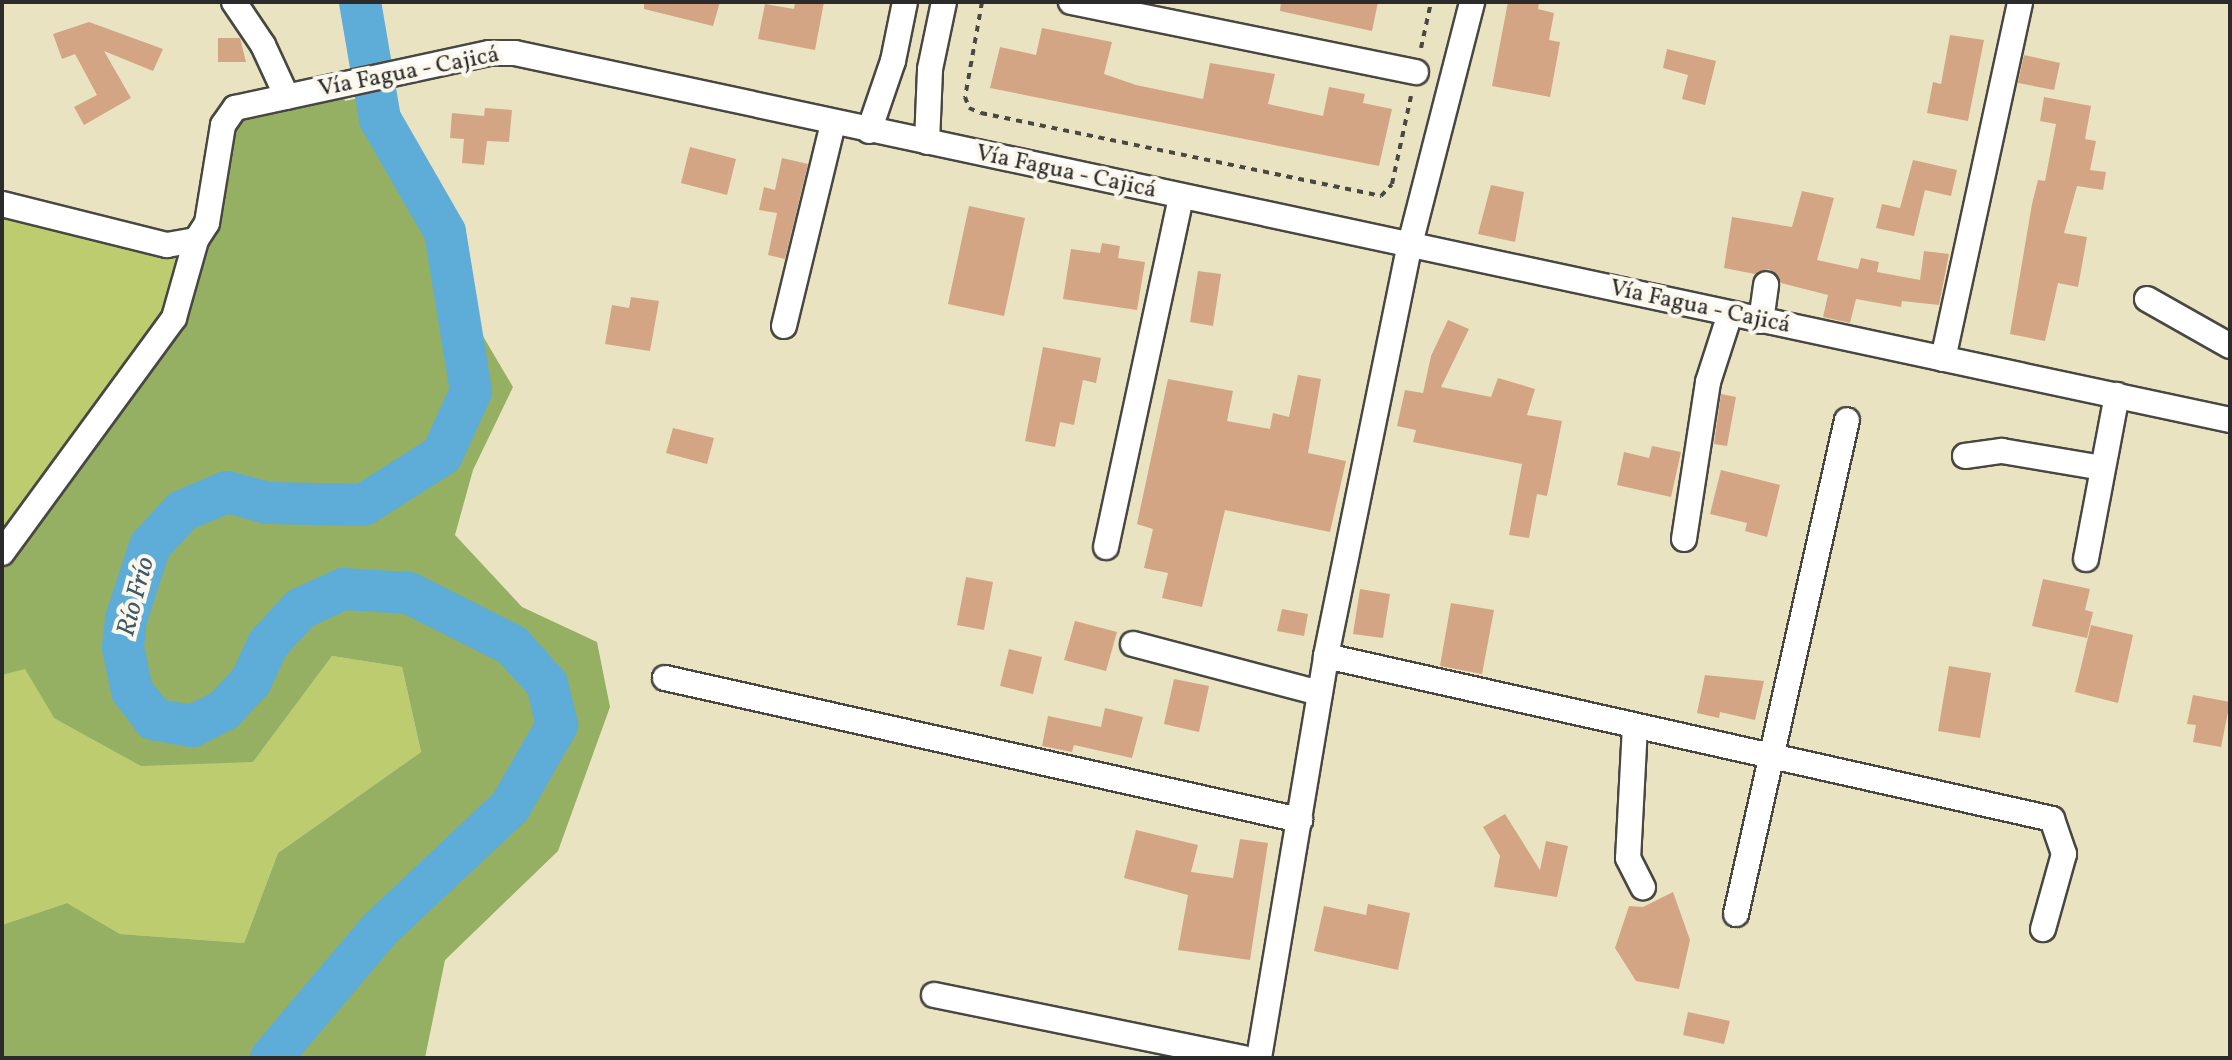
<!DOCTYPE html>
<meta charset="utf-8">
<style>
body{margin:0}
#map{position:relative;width:2232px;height:1060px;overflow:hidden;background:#e9e3c2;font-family:Vollkorn,serif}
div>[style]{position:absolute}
.green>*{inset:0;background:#bccc6f}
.forest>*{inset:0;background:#95b062}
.river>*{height:42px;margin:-21px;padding:0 21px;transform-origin:21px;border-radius:21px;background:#5eacd8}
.building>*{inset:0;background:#d3a584}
.path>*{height:4px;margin-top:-2px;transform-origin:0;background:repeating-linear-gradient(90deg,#484742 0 6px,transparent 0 12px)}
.roads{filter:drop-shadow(2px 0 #484742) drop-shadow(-2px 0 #484742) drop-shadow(0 2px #484742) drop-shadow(0 -2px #484742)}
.minor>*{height:24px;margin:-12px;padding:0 12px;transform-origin:12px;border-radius:12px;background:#fff}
span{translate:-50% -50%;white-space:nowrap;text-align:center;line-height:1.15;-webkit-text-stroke:8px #fbf7ec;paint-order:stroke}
.street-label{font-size:24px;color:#2b2b2b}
.water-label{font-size:26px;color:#3d5868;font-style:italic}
.frame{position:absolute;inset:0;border:4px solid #2b2b2b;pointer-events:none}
</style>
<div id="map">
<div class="green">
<i style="clip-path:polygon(2px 204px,196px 240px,174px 318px,2px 553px)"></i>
<i style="clip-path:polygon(332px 656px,402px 667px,421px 752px,278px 853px,244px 943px,120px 934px,67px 903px,2px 925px,2px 675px,25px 668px,54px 718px,253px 762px)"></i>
</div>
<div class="forest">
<i style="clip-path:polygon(341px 87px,345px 101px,377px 94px,380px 119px,393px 149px,445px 232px,458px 310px,477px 326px,513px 387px,473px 470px,455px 535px,522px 607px,597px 642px,610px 707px,558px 851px,445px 960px,425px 1058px,2px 1058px,2px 925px,67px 903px,120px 934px,244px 943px,278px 853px,421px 752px,402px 667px,332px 656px,253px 762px,141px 766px,54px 718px,25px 669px,2px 675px,2px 553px,147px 358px,235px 108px)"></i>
</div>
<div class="river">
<i style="left:271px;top:1058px;width:170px;rotate:-49.8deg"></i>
<i style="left:381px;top:928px;width:177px;rotate:-43.2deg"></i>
<i style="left:510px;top:807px;width:95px;rotate:-60.2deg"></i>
<i style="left:557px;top:725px;width:42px;rotate:-103.7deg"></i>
<i style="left:547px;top:684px;width:52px;rotate:-131.9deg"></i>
<i style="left:512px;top:645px;width:115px;rotate:-153.2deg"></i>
<i style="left:409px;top:593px;width:66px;rotate:-176.5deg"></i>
<i style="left:343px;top:589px;width:47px;rotate:155.1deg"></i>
<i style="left:300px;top:609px;width:47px;rotate:132.4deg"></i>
<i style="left:268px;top:644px;width:41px;rotate:114.7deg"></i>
<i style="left:251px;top:681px;width:40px;rotate:133deg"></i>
<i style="left:224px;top:710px;width:36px;rotate:153deg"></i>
<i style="left:192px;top:726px;width:39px;rotate:-170deg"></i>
<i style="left:154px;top:719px;width:36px;rotate:-128deg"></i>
<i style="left:132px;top:691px;width:45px;rotate:-101.6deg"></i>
<i style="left:123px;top:647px;width:28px;rotate:-84deg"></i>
<i style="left:126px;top:619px;width:77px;rotate:-71.8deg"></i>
<i style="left:150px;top:546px;width:47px;rotate:-47.6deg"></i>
<i style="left:182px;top:511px;width:49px;rotate:-22.9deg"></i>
<i style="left:227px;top:492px;width:42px;rotate:15deg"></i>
<i style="left:268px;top:503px;width:95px;rotate:1.2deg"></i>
<i style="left:363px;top:505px;width:93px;rotate:-32.3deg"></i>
<i style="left:442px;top:455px;width:70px;rotate:-65.6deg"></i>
<i style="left:471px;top:391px;width:161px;rotate:-99.3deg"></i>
<i style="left:445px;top:232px;width:130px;rotate:-119.9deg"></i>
<i style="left:380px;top:119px;width:119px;rotate:-99.7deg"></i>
</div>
<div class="building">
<i style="clip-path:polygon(644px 2px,720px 2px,713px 26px,644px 9px)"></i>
<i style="clip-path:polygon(795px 2px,824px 2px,815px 50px,758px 39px,765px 4px,794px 9px)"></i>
<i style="clip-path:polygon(1281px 2px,1378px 2px,1372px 31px,1280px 11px)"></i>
<i style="clip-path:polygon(1508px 2px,1539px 2px,1538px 9px,1554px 13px,1549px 40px,1560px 42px,1550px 97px,1492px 86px)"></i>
<i style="clip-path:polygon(89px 22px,163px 49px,153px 71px,104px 51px,131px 98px,84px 125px,74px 107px,97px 95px,75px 54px,62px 59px,53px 34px)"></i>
<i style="clip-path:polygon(1042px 28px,1112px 42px,1104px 74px,1136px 85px,1203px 99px,1210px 63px,1275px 74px,1268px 104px,1323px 116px,1329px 87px,1365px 94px,1363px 103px,1392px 109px,1379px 166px,990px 88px,1000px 47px,1036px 55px)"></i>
<i style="clip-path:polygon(1950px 35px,1984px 40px,1968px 121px,1927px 113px,1933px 82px,1941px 84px)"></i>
<i style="clip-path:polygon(218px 38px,240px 38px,246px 62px,218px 62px)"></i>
<i style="clip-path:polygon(1667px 49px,1716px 61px,1705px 105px,1682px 99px,1688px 75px,1663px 68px)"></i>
<i style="clip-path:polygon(2024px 55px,2060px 63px,2054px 90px,2018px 83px)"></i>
<i style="clip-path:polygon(2044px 97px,2091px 106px,2085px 139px,2096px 141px,2090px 170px,2106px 172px,2103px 190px,2077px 186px,2064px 233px,2087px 237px,2082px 265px,2078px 287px,2058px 283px,2045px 341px,2010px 334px,2032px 204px,2038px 180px,2045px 181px,2056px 124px,2040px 121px)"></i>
<i style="clip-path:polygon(485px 108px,512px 110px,509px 142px,487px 141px,484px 165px,462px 163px,464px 139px,450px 138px,452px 113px,484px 116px)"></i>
<i style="clip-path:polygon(690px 147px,736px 159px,727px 195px,681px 183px)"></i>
<i style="clip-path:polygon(782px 158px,808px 164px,785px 259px,768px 255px,777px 213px,759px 210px,764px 187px,775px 190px)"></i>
<i style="clip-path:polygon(1913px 160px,1957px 170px,1951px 196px,1925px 190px,1914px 236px,1876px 228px,1882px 204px,1900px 208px)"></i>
<i style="clip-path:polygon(1491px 185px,1524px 192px,1515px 242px,1478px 234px)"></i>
<i style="clip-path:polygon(1802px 191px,1834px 198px,1817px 260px,1858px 269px,1861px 258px,1879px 262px,1877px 272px,1920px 280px,1924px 251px,1949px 254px,1939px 305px,1902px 301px,1901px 307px,1856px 299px,1850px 323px,1823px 317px,1828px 295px,1781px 283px,1769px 269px,1755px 274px,1724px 268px,1732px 217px,1792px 227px)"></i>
<i style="clip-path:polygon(969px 206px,1025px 218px,1004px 316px,948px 304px)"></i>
<i style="clip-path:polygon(1102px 243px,1120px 246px,1118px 258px,1145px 262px,1137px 310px,1063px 299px,1071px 249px,1100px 253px)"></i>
<i style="clip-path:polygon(1198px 271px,1221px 274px,1213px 326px,1190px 322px)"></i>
<i style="clip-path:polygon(631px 297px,659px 301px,650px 351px,605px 344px,612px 305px,629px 308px)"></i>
<i style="clip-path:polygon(1448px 320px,1469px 329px,1441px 387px,1491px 397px,1498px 378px,1535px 389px,1527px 415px,1562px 421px,1547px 496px,1537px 494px,1529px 538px,1509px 535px,1522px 464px,1413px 442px,1416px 430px,1397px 426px,1405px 390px,1423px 393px,1431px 356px)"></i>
<i style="clip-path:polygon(1043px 347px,1101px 358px,1096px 383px,1083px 380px,1074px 425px,1060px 422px,1055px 447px,1025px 441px)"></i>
<i style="clip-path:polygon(1298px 375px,1321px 379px,1308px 453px,1346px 461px,1330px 532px,1225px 510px,1202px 607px,1162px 598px,1168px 573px,1144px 568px,1153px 529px,1137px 524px,1168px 379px,1233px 391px,1227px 421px,1270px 429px,1273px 413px,1289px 417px)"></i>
<i style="clip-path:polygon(1721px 394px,1736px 397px,1727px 446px,1714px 444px)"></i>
<i style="clip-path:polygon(673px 428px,714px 438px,707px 464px,666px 453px)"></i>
<i style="clip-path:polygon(1652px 446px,1681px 452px,1671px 497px,1617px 485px,1624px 452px,1649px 458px)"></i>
<i style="clip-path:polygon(1721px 470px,1780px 485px,1767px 537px,1745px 531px,1747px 523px,1710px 514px)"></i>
<i style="clip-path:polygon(966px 577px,993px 582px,984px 630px,957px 625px)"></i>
<i style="clip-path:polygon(2043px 579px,2090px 589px,2085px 610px,2093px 612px,2087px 638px,2032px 626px)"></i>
<i style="clip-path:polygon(1360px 589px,1390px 594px,1383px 638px,1353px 634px)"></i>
<i style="clip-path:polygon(1451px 603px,1494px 610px,1482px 674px,1440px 666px)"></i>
<i style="clip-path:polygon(1282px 609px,1308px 614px,1304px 636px,1277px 631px)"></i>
<i style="clip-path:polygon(1075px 621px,1117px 632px,1106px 671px,1064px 660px)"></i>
<i style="clip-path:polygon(2091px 625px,2133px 635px,2118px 703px,2075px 692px)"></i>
<i style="clip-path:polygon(1009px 649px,1042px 657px,1033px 694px,1000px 686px)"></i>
<i style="clip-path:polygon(1949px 666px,1991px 673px,1980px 738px,1938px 731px)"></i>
<i style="clip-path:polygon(1705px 675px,1764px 681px,1755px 720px,1720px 712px,1719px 718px,1697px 713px)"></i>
<i style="clip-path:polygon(1174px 679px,1209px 686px,1199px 732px,1164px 724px)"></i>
<i style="clip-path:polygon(2193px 695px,2230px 702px,2221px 747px,2193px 742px,2196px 725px,2187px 724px)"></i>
<i style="clip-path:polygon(1105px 708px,1143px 717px,1132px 758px,1074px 745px,1072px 752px,1042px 746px,1048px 716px,1101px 727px)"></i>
<i style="clip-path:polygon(1505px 814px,1540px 870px,1546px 841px,1568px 846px,1557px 897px,1494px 887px,1500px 856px,1483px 827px)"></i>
<i style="clip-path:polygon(1136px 830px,1198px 845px,1191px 872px,1233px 878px,1240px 839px,1268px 843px,1250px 960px,1178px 950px,1188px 895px,1124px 878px)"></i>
<i style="clip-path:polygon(1673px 892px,1690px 940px,1679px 989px,1636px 981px,1615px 948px,1629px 906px,1643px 907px)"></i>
<i style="clip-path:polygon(1368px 904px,1410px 913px,1398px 970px,1314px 951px,1324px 906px,1366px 915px)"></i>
<i style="clip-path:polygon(1688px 1012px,1730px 1021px,1724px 1044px,1683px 1035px)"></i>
</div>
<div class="path">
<i style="left:982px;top:2px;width:97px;rotate:100.1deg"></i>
<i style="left:965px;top:97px;width:12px;rotate:70deg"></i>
<i style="left:969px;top:108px;width:13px;rotate:23deg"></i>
<i style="left:981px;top:113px;width:409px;rotate:11.7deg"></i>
<i style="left:1381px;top:196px;width:16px;rotate:-47deg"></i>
<i style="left:1392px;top:184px;width:90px;rotate:-77.8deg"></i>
<i style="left:1421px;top:48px;width:47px;rotate:-77.7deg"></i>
</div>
<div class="roads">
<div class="minor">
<i style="left:234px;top:2px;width:52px;rotate:56deg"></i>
<i style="left:263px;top:45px;width:57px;rotate:65.2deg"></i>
<i style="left:1071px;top:2px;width:352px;rotate:11.5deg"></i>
<i style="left:869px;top:131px;width:74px;rotate:-71.1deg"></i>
<i style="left:893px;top:61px;width:60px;rotate:-78.5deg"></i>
<i style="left:927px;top:142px;width:73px;rotate:-87.6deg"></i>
<i style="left:930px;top:69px;width:68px;rotate:-78.2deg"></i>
<i style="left:2px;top:204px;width:170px;rotate:14deg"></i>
<i style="left:167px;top:245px;width:29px;rotate:-10deg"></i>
<i style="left:196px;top:240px;width:20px;rotate:-57deg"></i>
<i style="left:207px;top:223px;width:99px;rotate:-80.7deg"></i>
<i style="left:223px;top:125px;width:21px;rotate:-55deg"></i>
<i style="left:235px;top:108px;width:260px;rotate:-12.2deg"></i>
<i style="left:489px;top:53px;width:26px"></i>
<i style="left:515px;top:53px;width:1754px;rotate:12.08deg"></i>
<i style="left:2147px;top:299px;width:95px;rotate:29.5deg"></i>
<i style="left:1761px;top:321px;width:37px;rotate:-82deg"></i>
<i style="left:784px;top:326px;width:208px;rotate:-76.4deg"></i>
<i style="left:1943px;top:359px;width:365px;rotate:-77.8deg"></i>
<i style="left:1965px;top:456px;width:37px;rotate:-8deg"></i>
<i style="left:2002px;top:451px;width:102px;rotate:9.6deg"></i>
<i style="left:1684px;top:539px;width:159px;rotate:-81.3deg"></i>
<i style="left:1708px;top:382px;width:71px;rotate:-72.1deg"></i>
<i style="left:1106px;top:547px;width:358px;rotate:-77.9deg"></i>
<i style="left:2px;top:553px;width:291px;rotate:-53.8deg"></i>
<i style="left:174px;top:318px;width:81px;rotate:-74.2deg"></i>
<i style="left:2086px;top:559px;width:167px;rotate:-79.3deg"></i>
<i style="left:1133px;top:644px;width:193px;rotate:14.7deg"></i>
<i style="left:1326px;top:656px;width:744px;rotate:12.65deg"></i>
<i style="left:2052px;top:819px;width:37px;rotate:71deg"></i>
<i style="left:2064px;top:854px;width:78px;rotate:105.6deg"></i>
<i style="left:665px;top:678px;width:651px;rotate:12.61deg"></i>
<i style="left:1635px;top:726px;width:132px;rotate:93deg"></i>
<i style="left:1628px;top:858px;width:33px;rotate:63deg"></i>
<i style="left:1736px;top:914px;width:506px;rotate:-77.34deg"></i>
<i style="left:934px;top:995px;width:316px;rotate:11.5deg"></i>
<i style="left:1259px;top:1058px;width:408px;rotate:-80.5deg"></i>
<i style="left:1326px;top:656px;width:416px;rotate:-78.5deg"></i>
<i style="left:1409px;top:248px;width:254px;rotate:-75.6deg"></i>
</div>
</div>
<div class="street-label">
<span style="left:409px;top:73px;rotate:-11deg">Vía Fagua - Cajicá</span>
<span style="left:1066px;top:173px;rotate:12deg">Vía Fagua - Cajicá</span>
<span style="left:1700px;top:308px;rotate:12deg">Vía Fagua - Cajicá</span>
</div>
<div class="water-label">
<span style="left:137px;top:597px;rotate:-75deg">Río Frío</span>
</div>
<div class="frame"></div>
</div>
